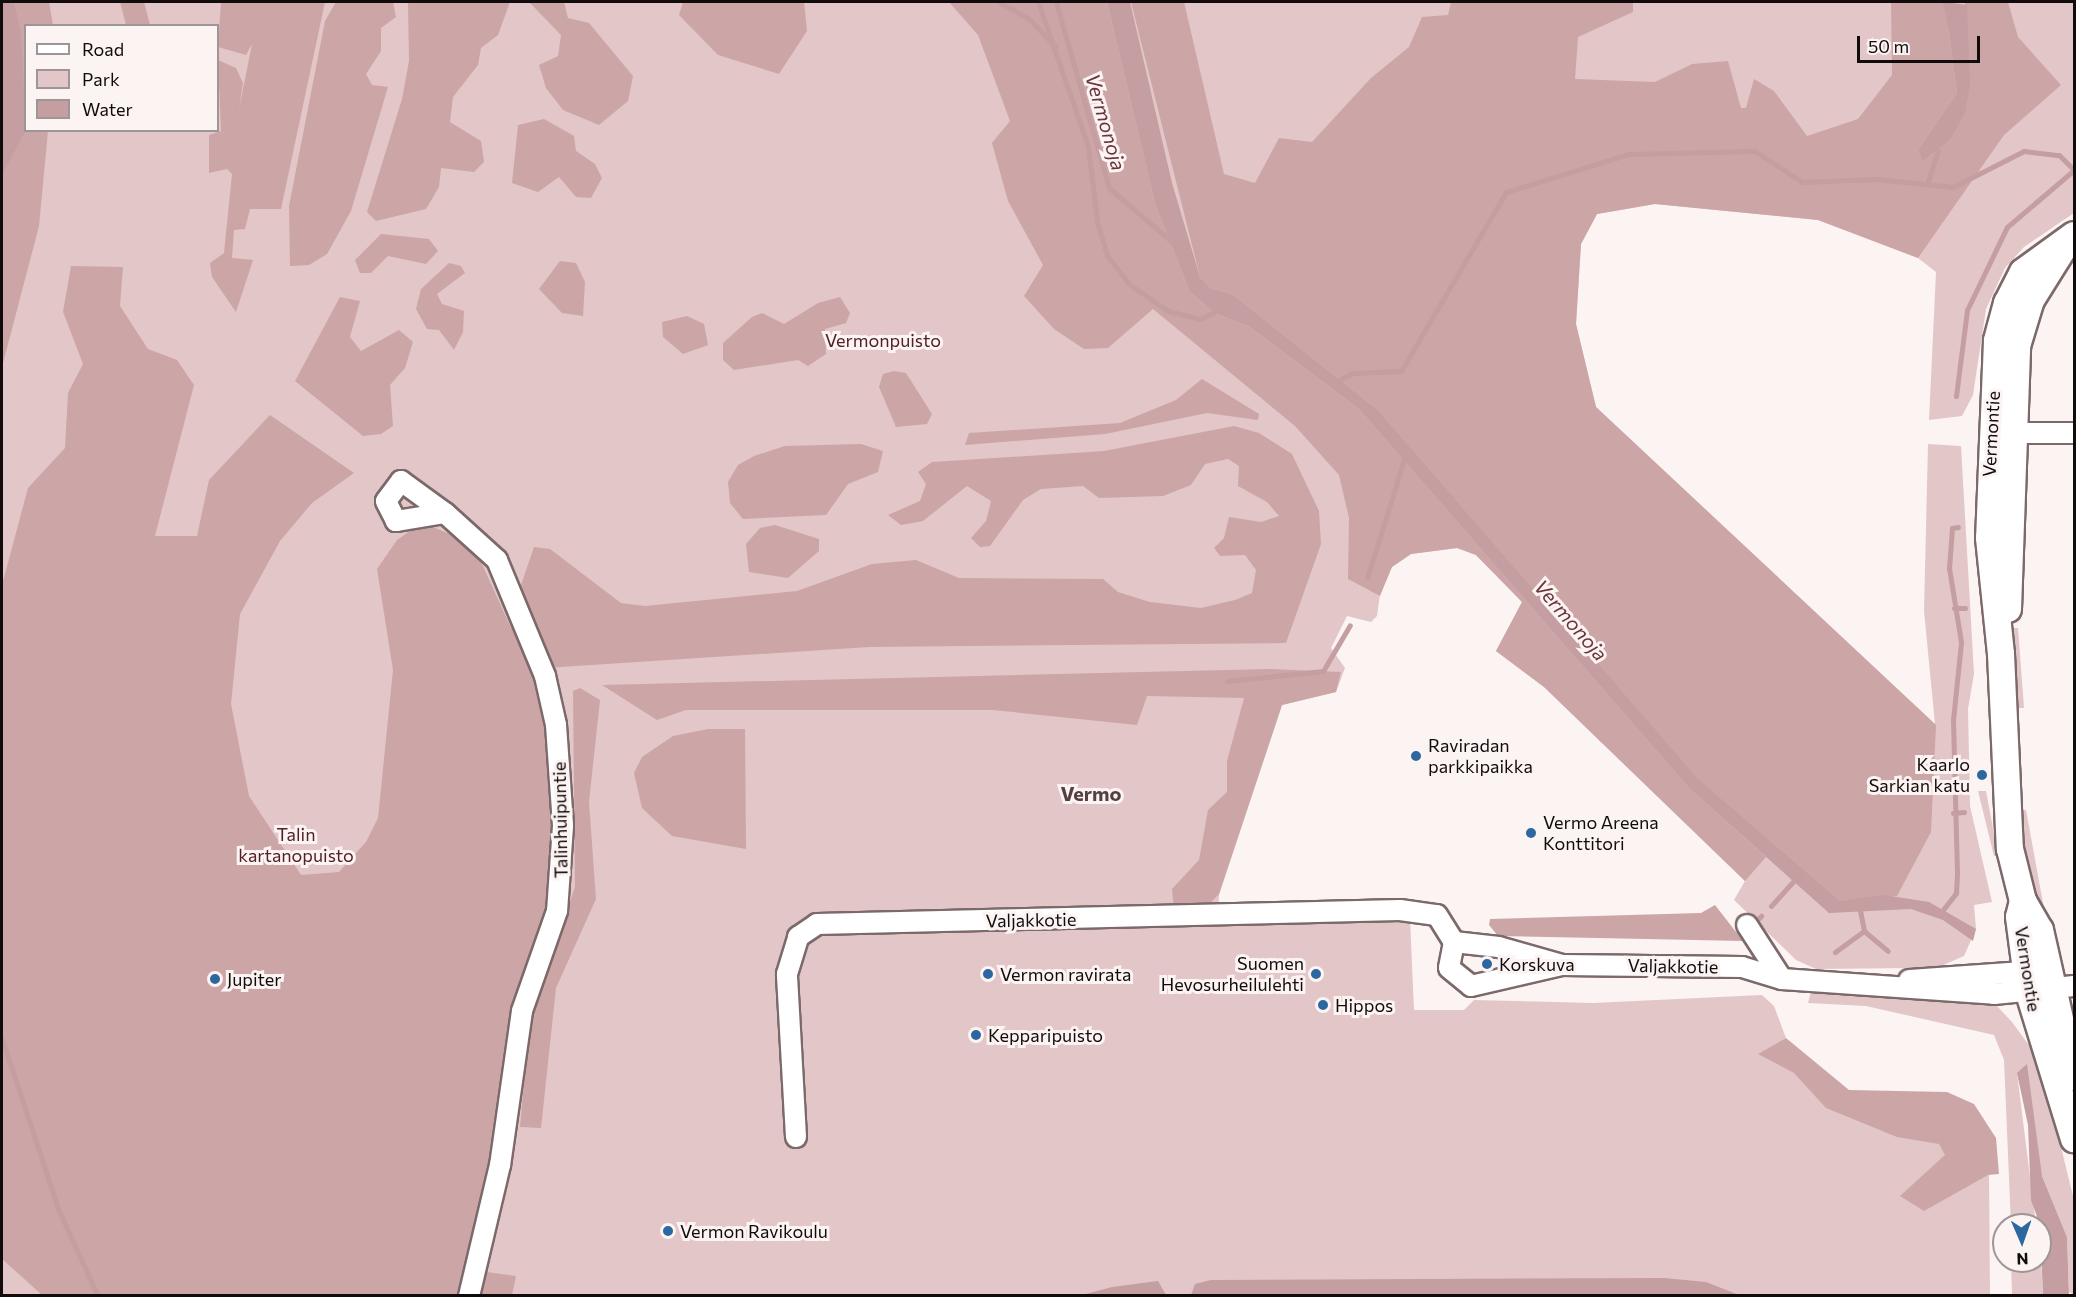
<!DOCTYPE html>
<style>
body{margin:0}
#map{position:relative;width:2076px;height:1297px;overflow:hidden;background:#fcf3f3;font-family:Commissioner,sans-serif}
div>[style]{position:absolute}
.green>*{inset:0;background:#e3c6c8}
.forest>*{inset:0;background:#cca5a7}
.water>*{inset:0;background:#c49ea0}
.stream>*{height:5px;margin:-2.5px;padding:0 2.5px;transform-origin:2.5px;border-radius:2.5px;background:#c49ea0}
.roads{filter:drop-shadow(2px 0 #7c696a) drop-shadow(-2px 0 #7c696a) drop-shadow(0 2px #7c696a) drop-shadow(0 -2px #7c696a)}
.minor>*{height:20px;margin:-10px;padding:0 10px;transform-origin:10px;border-radius:10px;background:#fff}
.major>*{height:26px;margin:-13px;padding:0 13px;transform-origin:13px;border-radius:13px;background:#fff}
.dots>*{width:16px;height:16px;translate:-50% -50%;box-sizing:border-box;border:3px solid #fcf3f3;border-radius:50%}
span{translate:-50% -50%;white-space:nowrap;text-align:center;line-height:1.15;-webkit-text-stroke:6px #fcf3f3;paint-order:stroke}
.park-label{font-size:18px;color:#522026}
.street-label{font-size:18px;color:#120b0b}
.poi-label{font-size:18px;color:#120b0b}
.left{translate:0 -50%;text-align:left}
.right{translate:-100% -50%;text-align:right}
.water-label{font-size:20px;color:#69353a;font-style:italic}
.neighbourhood-label{font-size:20px;color:#534142;font-weight:700}
.frame{position:absolute;inset:0;border:3px solid #120b0b;pointer-events:none}
.legend{position:absolute;left:24px;top:24px;width:195px;height:108px;box-sizing:border-box;background:#fcf3f3;border:2px solid #9e9696;margin:0;padding:8px 10px;list-style:none;font-size:18px;color:#120b0b}
.legend li{display:flex;align-items:center;gap:12px;height:30px}
.legend b{width:30px;border:2px solid #9e9696}
.north{position:absolute;left:1992px;top:1213px;width:60px;height:60px;box-sizing:border-box;background:#fcf3f3;border:2px solid #9e9696;border-radius:50%;rotate:178deg;font-size:16px;font-weight:700;line-height:24px;text-align:center;color:#120b0b}
.north::after{content:'';display:block;margin:auto;width:21px;height:27px;background:#2c679f;clip-path:polygon(50% 0,100% 100%,50% 72%,0 100%)}
.scale{position:absolute;left:1857px;top:36px;width:123px;height:27px;box-sizing:border-box;border:3px solid #120b0b;border-top:0;padding-left:8px;font-size:18px;line-height:21px;white-space:nowrap;color:#120b0b;-webkit-text-stroke:4px #fcf3f3;paint-order:stroke}
</style>
<div id="map">
<div class="green">
<i style="clip-path:polygon(evenodd,2px 2px,2074px 2px,2074px 213px,2024px 247px,2005px 268px,1986px 309px,1973px 395px,1962px 416px,1929px 420px,1936px 272px,1918px 258px,1818px 220px,1655px 204px,1597px 214px,1581px 244px,1576px 324px,1596px 407px,1935px 724px,1924px 611px,1928px 444px,1961px 446px,1974px 674px,1968px 709px,1970px 806px,1992px 902px,1974px 905px,1976px 929px,1964px 956px,1941px 966px,1912px 968px,1816px 969px,1796px 960px,1734px 900px,1745px 881px,1544px 687px,1496px 651px,1522px 602px,1476px 555px,1457px 548px,1411px 554px,1392px 567px,1381px 586px,1377px 616px,1371px 622px,1347px 616px,1331px 648px,1345px 668px,1336px 692px,1282px 705px,1219px 895px,1218px 922px,1410px 919px,1414px 1010px,1464px 1010px,1474px 1000px,1593px 1003px,1762px 995px,1774px 1006px,1786px 1038px,1778px 1043px,1841px 1106px,1930px 1111px,1989px 1174px,1990px 1295px,2px 1295px,2px 2px,26px 26px,218px 26px,218px 130px,26px 130px,26px 26px)"></i>
<i style="clip-path:polygon(2011px 628px,2018px 628px,2024px 708px,2017px 708px,2011px 675px)"></i>
<i style="clip-path:polygon(1978px 791px,1986px 791px,1998px 855px,1994px 856px)"></i>
<i style="clip-path:polygon(2019px 810px,2026px 810px,2045px 914px,2040px 915px,2029px 880px)"></i>
<i style="clip-path:polygon(1811px 992px,1995px 1004px,2012px 1022px,2031px 1048px,2048px 1094px,2074px 1200px,2074px 1295px,2069px 1292px,2067px 1237px,2042px 1176px,2017px 1073px,2036px 1225px,2011px 1225px,2004px 1060px,1994px 1035px,1866px 1006px,1808px 1003px)"></i>
<i style="clip-path:polygon(2040px 1242px,2043px 1295px,2012px 1295px,2011px 1261px,2040px 1261px)"></i>
</div>
<div class="forest">
<i style="clip-path:polygon(14px 2px,49px 2px,53px 25px,26px 26px,25px 107px)"></i>
<i style="clip-path:polygon(120px 2px,144px 2px,150px 25px,126px 25px)"></i>
<i style="clip-path:polygon(221px 2px,325px 2px,281px 209px,250px 209px,245px 229px,234px 230px,232px 258px,253px 260px,236px 312px,212px 277px,210px 263px,224px 253px,232px 174px,227px 169px,209px 173px,209px 135px,221px 131px,218px 60px,236px 68px,243px 83px,239px 109px,252px 44px,246px 55px,218px 47px)"></i>
<i style="clip-path:polygon(336px 2px,393px 2px,396px 17px,381px 28px,381px 51px,366px 74px,372px 85px,388px 87px,351px 211px,327px 254px,309px 265px,290px 266px,289px 206px,325px 21px)"></i>
<i style="clip-path:polygon(408px 2px,510px 2px,498px 35px,481px 48px,478px 65px,453px 97px,450px 122px,481px 141px,484px 162px,474px 172px,441px 168px,439px 187px,426px 209px,376px 221px,367px 212px,402px 99px,409px 61px)"></i>
<i style="clip-path:polygon(529px 2px,564px 2px,568px 18px,589px 23px,633px 76px,628px 101px,599px 125px,563px 110px,546px 88px,539px 65px,558px 56px,561px 35px)"></i>
<i style="clip-path:polygon(683px 2px,804px 2px,807px 31px,779px 74px,718px 55px,679px 15px)"></i>
<i style="clip-path:polygon(949px 2px,1107px 2px,1156px 207px,1190px 292px,1215px 313px,1250px 327px,1359px 409px,1689px 788px,1766px 857px,1745px 881px,1544px 687px,1496px 651px,1522px 602px,1476px 555px,1457px 548px,1411px 554px,1392px 567px,1380px 596px,1348px 579px,1349px 518px,1339px 475px,1295px 426px,1153px 309px,1108px 348px,1084px 349px,1054px 329px,1024px 296px,1043px 265px,1008px 201px,992px 143px,1010px 121px,978px 35px)"></i>
<i style="clip-path:polygon(1131px 2px,1184px 2px,1224px 174px,1255px 183px,1279px 138px,1312px 142px,1371px 78px,1409px 47px,1422px 17px,1448px 15px,1451px 2px,1633px 2px,1633px 12px,1578px 37px,1575px 79px,1655px 82px,1692px 64px,1728px 61px,1741px 108px,1746px 108px,1754px 79px,1774px 91px,1807px 136px,1858px 119px,1892px 75px,1891px 2px,1945px 2px,1957px 93px,1918px 150px,1922px 162px,1949px 141px,1968px 53px,1965px 2px,2008px 2px,2018px 37px,2061px 85px,2004px 135px,1918px 258px,1818px 220px,1655px 204px,1597px 214px,1581px 244px,1576px 324px,1596px 407px,1936px 725px,1931px 832px,1897px 896px,1840px 901px,1698px 780px,1378px 410px,1232px 294px,1210px 288px,1200px 277px)"></i>
<i style="clip-path:polygon(544px 119px,574px 136px,576px 151px,595px 164px,602px 178px,591px 198px,576px 197px,559px 177px,538px 192px,512px 183px,518px 125px)"></i>
<i style="clip-path:polygon(26px 131px,48px 131px,39px 226px,2px 367px,2px 176px)"></i>
<i style="clip-path:polygon(381px 234px,429px 239px,438px 251px,426px 264px,388px 256px,371px 273px,360px 273px,355px 260px)"></i>
<i style="clip-path:polygon(560px 261px,576px 263px,585px 282px,583px 316px,562px 313px,539px 289px)"></i>
<i style="clip-path:polygon(449px 263px,461px 266px,465px 273px,437px 294px,442px 304px,464px 311px,463px 332px,454px 350px,439px 330px,427px 329px,416px 309px,421px 289px)"></i>
<i style="clip-path:polygon(71px 266px,123px 267px,120px 306px,148px 349px,177px 360px,194px 385px,155px 536px,197px 536px,209px 480px,270px 415px,354px 473px,312px 503px,280px 541px,240px 614px,231px 704px,249px 796px,301px 875px,339px 872px,366px 842px,378px 818px,393px 670px,377px 569px,397px 540px,414px 528px,433px 527px,473px 544px,511px 628px,516px 626px,539px 688px,553px 765px,557px 857px,462px 1295px,42px 1295px,2px 1259px,2px 585px,28px 488px,65px 448px,68px 393px,83px 364px,63px 312px)"></i>
<i style="clip-path:polygon(340px 297px,360px 301px,350px 337px,361px 351px,399px 330px,413px 342px,405px 368px,390px 385px,393px 426px,381px 434px,363px 436px,295px 381px)"></i>
<i style="clip-path:polygon(840px 297px,850px 313px,846px 323px,825px 329px,826px 354px,808px 366px,798px 360px,734px 370px,723px 360px,723px 343px,752px 317px,762px 313px,784px 324px,818px 303px)"></i>
<i style="clip-path:polygon(687px 316px,704px 324px,708px 345px,683px 354px,663px 337px,662px 322px)"></i>
<i style="clip-path:polygon(894px 371px,906px 373px,932px 414px,927px 424px,896px 427px,879px 387px,883px 374px)"></i>
<i style="clip-path:polygon(1202px 379px,1259px 414px,1258px 420px,1207px 413px,1105px 434px,965px 445px,969px 433px,1120px 423px,1176px 400px)"></i>
<i style="clip-path:polygon(1234px 426px,1259px 433px,1292px 454px,1319px 511px,1321px 544px,1286px 643px,869px 647px,545px 668px,525px 611px,521px 585px,534px 547px,550px 549px,621px 603px,645px 606px,797px 591px,872px 564px,916px 560px,959px 578px,1103px 579px,1118px 592px,1150px 602px,1201px 608px,1235px 600px,1252px 593px,1256px 570px,1245px 555px,1220px 556px,1214px 548px,1224px 538px,1229px 517px,1261px 522px,1279px 516px,1267px 502px,1238px 486px,1239px 466px,1228px 459px,1205px 464px,1191px 485px,1163px 496px,1099px 498px,1083px 486px,1041px 489px,1023px 500px,990px 546px,980px 547px,971px 538px,986px 521px,991px 501px,967px 486px,923px 521px,901px 525px,888px 515px,920px 501px,926px 484px,918px 472px,932px 462px,1104px 451px)"></i>
<i style="clip-path:polygon(861px 444px,883px 451px,878px 472px,848px 484px,826px 515px,743px 519px,730px 503px,728px 482px,738px 465px,754px 456px,785px 446px)"></i>
<i style="clip-path:polygon(775px 525px,819px 539px,819px 551px,788px 578px,749px 572px,746px 544px,760px 528px)"></i>
<i style="clip-path:polygon(1270px 669px,1341px 672px,1336px 692px,1282px 705px,1219px 894px,1205px 908px,1174px 910px,1172px 889px,1199px 860px,1208px 810px,1227px 792px,1227px 761px,1244px 698px,1147px 696px,1137px 725px,993px 710px,686px 710px,657px 720px,602px 685px)"></i>
<i style="clip-path:polygon(580px 688px,600px 700px,589px 802px,596px 899px,556px 988px,541px 1128px,520px 1127px,530px 1016px,575px 887px,573px 691px)"></i>
<i style="clip-path:polygon(708px 729px,745px 729px,746px 849px,672px 836px,642px 808px,634px 773px,642px 757px,673px 736px)"></i>
<i style="clip-path:polygon(1715px 905px,1743px 941px,1498px 936px,1489px 925px,1490px 919px,1701px 913px)"></i>
<i style="clip-path:polygon(1786px 1038px,1849px 1090px,1947px 1092px,1974px 1104px,1996px 1138px,1999px 1174px,1988px 1175px,1924px 1211px,1900px 1196px,1945px 1155px,1939px 1144px,1897px 1137px,1826px 1108px,1794px 1073px,1758px 1054px)"></i>
<i style="clip-path:polygon(487px 1272px,516px 1276px,512px 1295px,481px 1295px)"></i>
</div>
<div class="water">
<i style="clip-path:polygon(2px 2px,14px 2px,21px 34px,26px 131px,2px 176px)"></i>
<i style="clip-path:polygon(1107px 2px,1130px 2px,1172px 183px,1200px 277px,1210px 288px,1232px 294px,1378px 410px,1698px 779px,1840px 901px,1884px 895px,1929px 902px,1976px 929px,1973px 941px,1943px 920px,1911px 909px,1829px 913px,1689px 788px,1359px 409px,1250px 327px,1215px 313px,1190px 292px,1156px 207px)"></i>
<i style="clip-path:polygon(1945px 2px,1967px 5px,1970px 85px,1965px 113px,1949px 141px,1922px 162px,1918px 150px,1957px 93px)"></i>
<i style="clip-path:polygon(2027px 1064px,2042px 1176px,2067px 1237px,2069px 1295px,2043px 1295px,2040px 1225px,2031px 1200px,2028px 1125px,2017px 1073px)"></i>
<i style="clip-path:polygon(1664px 1278px,1706px 1282px,1739px 1295px,1191px 1295px,1195px 1284px,1211px 1280px)"></i>
<i style="clip-path:polygon(1158px 1281px,1166px 1295px,1082px 1295px,1112px 1287px)"></i>
</div>
<div class="stream">
<i style="left:999px;top:2px;width:33px;rotate:29deg"></i>
<i style="left:1028px;top:18px;width:40px;rotate:46deg"></i>
<i style="left:1038px;top:2px;width:152px;rotate:70.9deg"></i>
<i style="left:1088px;top:146px;width:77px;rotate:83.2deg"></i>
<i style="left:1097px;top:222px;width:37px;rotate:73deg"></i>
<i style="left:1108px;top:257px;width:34px;rotate:52deg"></i>
<i style="left:1129px;top:284px;width:47px;rotate:34.7deg"></i>
<i style="left:1168px;top:311px;width:33px;rotate:14deg"></i>
<i style="left:1200px;top:319px;width:22px;rotate:-27deg"></i>
<i style="left:1056px;top:2px;width:193px;rotate:74.1deg"></i>
<i style="left:1109px;top:188px;width:91px;rotate:40.5deg"></i>
<i style="left:1945px;top:2px;width:33px;rotate:78deg"></i>
<i style="left:1928px;top:181px;width:32px;rotate:-72deg"></i>
<i style="left:1336px;top:382px;width:18px;rotate:-29deg"></i>
<i style="left:1352px;top:373px;width:49px;rotate:-2.3deg"></i>
<i style="left:1401px;top:371px;width:208px;rotate:-59.6deg"></i>
<i style="left:1506px;top:192px;width:129px;rotate:-17.2deg"></i>
<i style="left:1629px;top:154px;width:126px;rotate:-1.4deg"></i>
<i style="left:1755px;top:151px;width:56px;rotate:33.4deg"></i>
<i style="left:1802px;top:182px;width:75px;rotate:-2.3deg"></i>
<i style="left:1877px;top:179px;width:76px;rotate:6deg"></i>
<i style="left:1953px;top:187px;width:80px;rotate:-26.9deg"></i>
<i style="left:2024px;top:151px;width:35px;rotate:7deg"></i>
<i style="left:2059px;top:155px;width:21px;rotate:45deg"></i>
<i style="left:1956px;top:396px;width:87px;rotate:-82.7deg"></i>
<i style="left:1967px;top:310px;width:92px;rotate:-64.3deg"></i>
<i style="left:2007px;top:227px;width:88px;rotate:-40.4deg"></i>
<i style="left:1367px;top:578px;width:127px;rotate:-72.6deg"></i>
<i style="left:1954px;top:608px;width:11px"></i>
<i style="left:1227px;top:681px;width:97px;rotate:-5.9deg"></i>
<i style="left:1323px;top:671px;width:53px;rotate:-59.6deg"></i>
<i style="left:1953px;top:813px;width:11px;rotate:-5deg"></i>
<i style="left:1859px;top:905px;width:26px;rotate:79deg"></i>
<i style="left:1864px;top:931px;width:31px;rotate:40deg"></i>
<i style="left:1771px;top:906px;width:40px;rotate:-48deg"></i>
<i style="left:1942px;top:911px;width:23px;rotate:-52deg"></i>
<i style="left:1956px;top:893px;width:20px;rotate:-87deg"></i>
<i style="left:1957px;top:873px;width:153px;rotate:-91.5deg"></i>
<i style="left:1953px;top:720px;width:78px;rotate:-84.1deg"></i>
<i style="left:1961px;top:642px;width:75px;rotate:-99.2deg"></i>
<i style="left:1949px;top:568px;width:40px;rotate:-85.7deg"></i>
<i style="left:1952px;top:528px;width:6px;rotate:-9deg"></i>
<i style="left:1757px;top:920px;width:6px;rotate:-45deg"></i>
<i style="left:1835px;top:952px;width:36px;rotate:-36deg"></i>
<i style="left:2px;top:1039px;width:181px;rotate:71.7deg"></i>
<i style="left:59px;top:1211px;width:94px;rotate:65.4deg"></i>
</div>
<div class="roads">
<div class="minor">
<i style="left:2000px;top:433px;width:74px"></i>
<i style="left:445px;top:513px;width:50px;rotate:170.7deg"></i>
<i style="left:396px;top:521px;width:22px;rotate:-117deg"></i>
<i style="left:386px;top:501px;width:25px;rotate:-53deg"></i>
<i style="left:401px;top:481px;width:54px;rotate:36deg"></i>
<i style="left:445px;top:513px;width:70px;rotate:42.1deg"></i>
<i style="left:497px;top:560px;width:126px;rotate:67.5deg"></i>
<i style="left:545px;top:676px;width:50px;rotate:77.3deg"></i>
<i style="left:556px;top:725px;width:101px;rotate:86deg"></i>
<i style="left:563px;top:826px;width:85px;rotate:94deg"></i>
<i style="left:557px;top:911px;width:106px;rotate:109.3deg"></i>
<i style="left:522px;top:1011px;width:156px;rotate:98.1deg"></i>
<i style="left:500px;top:1165px;width:135px;rotate:103.3deg"></i>
<i style="left:1747px;top:925px;width:64px;rotate:57.1deg"></i>
<i style="left:1454px;top:942px;width:45px;rotate:6.3deg"></i>
<i style="left:1499px;top:947px;width:66px;rotate:15.9deg"></i>
<i style="left:1909px;top:980px;width:129px;rotate:-4deg"></i>
<i style="left:796px;top:1137px;width:163px;rotate:-93.2deg"></i>
<i style="left:787px;top:974px;width:39px;rotate:-73deg"></i>
<i style="left:798px;top:937px;width:23px;rotate:-34deg"></i>
<i style="left:817px;top:924px;width:583px;rotate:-1.38deg"></i>
<i style="left:1400px;top:910px;width:37px;rotate:8deg"></i>
<i style="left:1437px;top:915px;width:32px;rotate:58deg"></i>
<i style="left:1454px;top:942px;width:26px;rotate:101deg"></i>
<i style="left:1449px;top:968px;width:28px;rotate:39deg"></i>
<i style="left:1471px;top:986px;width:93px;rotate:-13deg"></i>
<i style="left:1562px;top:965px;width:180px;rotate:0.6deg"></i>
<i style="left:1742px;top:967px;width:42px;rotate:16.7deg"></i>
<i style="left:1782px;top:979px;width:213px;rotate:4deg"></i>
<i style="left:1994px;top:994px;width:80px;rotate:-5.7deg"></i>
</div>
<div class="major">
<i style="left:2074px;top:235px;width:63px;rotate:144deg"></i>
<i style="left:2023px;top:272px;width:35px;rotate:117deg"></i>
<i style="left:2007px;top:303px;width:39px;rotate:105deg"></i>
<i style="left:1997px;top:341px;width:197px;rotate:92.3deg"></i>
<i style="left:1989px;top:538px;width:117px;rotate:84.1deg"></i>
<i style="left:2001px;top:654px;width:195px;rotate:87.4deg"></i>
<i style="left:2010px;top:849px;width:54px;rotate:76deg"></i>
<i style="left:2023px;top:901px;width:16px;rotate:104deg"></i>
<i style="left:2019px;top:917px;width:77px;rotate:82.5deg"></i>
<i style="left:2029px;top:993px;width:153px;rotate:72.9deg"></i>
<i style="left:2008px;top:609px;width:263px;rotate:-88deg"></i>
<i style="left:2017px;top:346px;width:48px;rotate:-73.1deg"></i>
<i style="left:2031px;top:300px;width:60px;rotate:-57.9deg"></i>
<i style="left:2023px;top:901px;width:34px;rotate:60deg"></i>
<i style="left:2040px;top:930px;width:151px;rotate:77.3deg"></i>
</div>
</div>
<div class="dots">
<i style="left:1416px;top:756px;background:#2c679f"></i>
<i style="left:1982px;top:775px;background:#2c679f"></i>
<i style="left:1531px;top:833px;background:#2c679f"></i>
<i style="left:1487px;top:964px;background:#2c679f"></i>
<i style="left:988px;top:974px;background:#2c679f"></i>
<i style="left:1316px;top:974px;background:#2c679f"></i>
<i style="left:215px;top:979px;background:#2c679f"></i>
<i style="left:1323px;top:1005px;background:#2c679f"></i>
<i style="left:976px;top:1035px;background:#2c679f"></i>
<i style="left:668px;top:1231px;background:#2c679f"></i>
</div>
<div class="park-label">
<span style="left:883px;top:340px">Vermonpuisto</span>
<span style="left:296px;top:845px">Talin<br>kartanopuisto</span>
</div>
<div class="street-label">
<span style="left:1991px;top:434px;rotate:-87deg">Vermontie</span>
<span style="left:560px;top:820px;rotate:-91deg">Talinhuipuntie</span>
<span style="left:1031px;top:920px;rotate:-1deg">Valjakkotie</span>
<span style="left:1673px;top:966px;rotate:1deg">Valjakkotie</span>
<span style="left:2028px;top:969px;rotate:81deg">Vermontie</span>
</div>
<div class="poi-label">
<span class="left" style="left:1428px;top:756px">Raviradan<br>parkkipaikka</span>
<span class="right" style="left:1970px;top:775px">Kaarlo<br>Sarkian katu</span>
<span class="left" style="left:1543px;top:833px">Vermo Areena<br>Konttitori</span>
<span class="right" style="left:1304px;top:974px">Suomen<br>Hevosurheilulehti</span>
<span class="left" style="left:1499px;top:964px">Korskuva</span>
<span class="left" style="left:1000px;top:974px">Vermon ravirata</span>
<span class="left" style="left:227px;top:979px">Jupiter</span>
<span class="left" style="left:1335px;top:1005px">Hippos</span>
<span class="left" style="left:988px;top:1035px">Kepparipuisto</span>
<span class="left" style="left:680px;top:1231px">Vermon Ravikoulu</span>
</div>
<div class="water-label">
<span style="left:1106px;top:122px;rotate:74deg">Vermonoja</span>
<span style="left:1571px;top:620px;rotate:49deg">Vermonoja</span>
</div>
<div class="neighbourhood-label">
<span style="left:1091px;top:793px">Vermo</span>
</div>
<div class="frame"></div>
<ul class="legend">
<li><b style="height:8px;background:#fff"></b>Road</li>
<li><b style="height:16px;background:#e3c6c8"></b>Park</li>
<li><b style="height:16px;background:#c49ea0"></b>Water</li>
</ul>
<div class="north">N</div>
<div class="scale">50 m</div>
</div>
